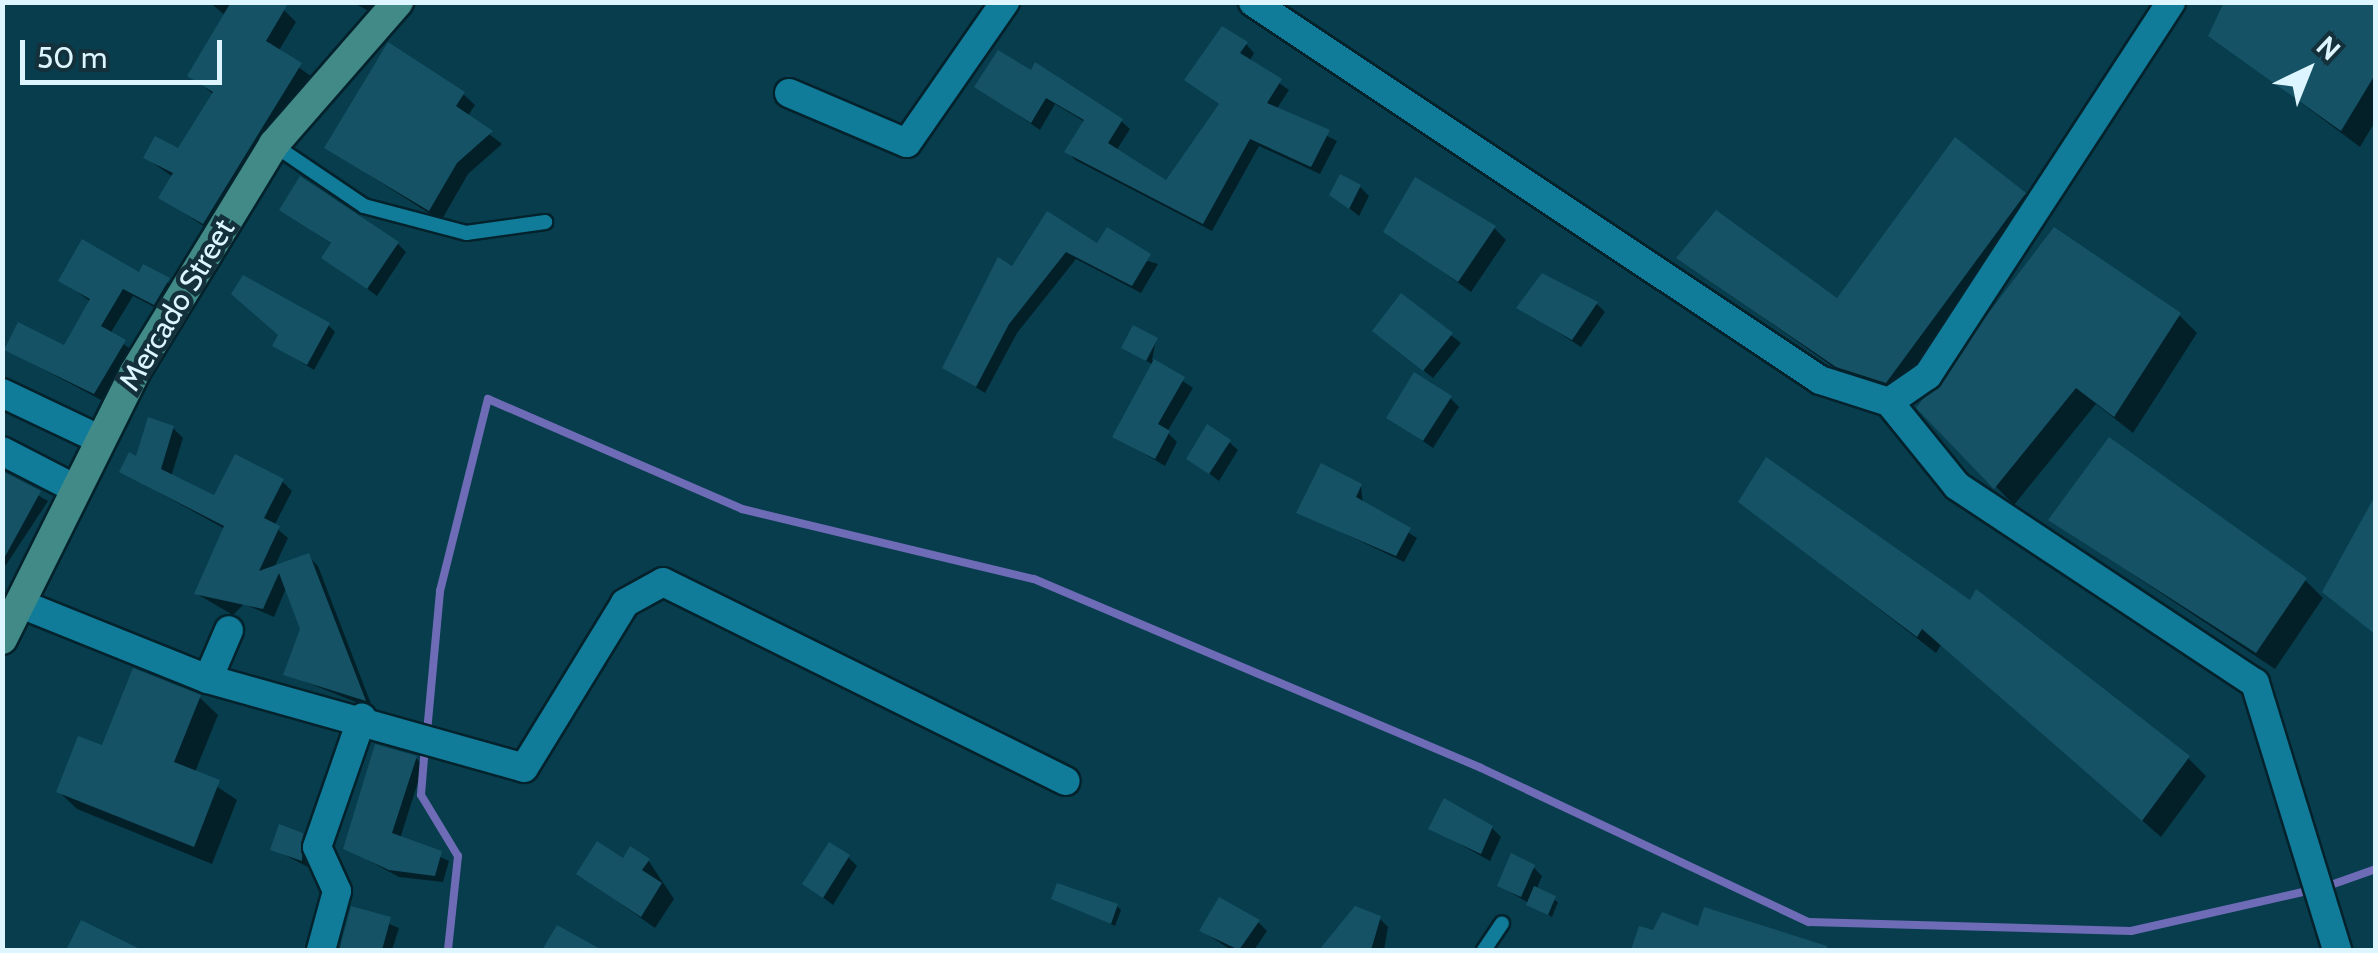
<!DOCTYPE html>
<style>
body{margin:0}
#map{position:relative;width:2378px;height:953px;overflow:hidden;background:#073d4d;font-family:Cabin,sans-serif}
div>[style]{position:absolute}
.shadow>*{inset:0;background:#0007}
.stream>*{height:8px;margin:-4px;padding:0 4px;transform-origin:4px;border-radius:4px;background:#6e6cb6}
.building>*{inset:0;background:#155265}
.roads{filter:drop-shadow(2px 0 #04222c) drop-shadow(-2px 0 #04222c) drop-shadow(0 2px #04222c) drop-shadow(0 -2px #04222c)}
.lane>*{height:14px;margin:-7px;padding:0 7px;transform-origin:7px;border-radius:7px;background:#117c99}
.street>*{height:28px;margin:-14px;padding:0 14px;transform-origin:14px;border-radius:14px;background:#117c99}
.secondary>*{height:30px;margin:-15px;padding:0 15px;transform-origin:15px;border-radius:15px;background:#418a87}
span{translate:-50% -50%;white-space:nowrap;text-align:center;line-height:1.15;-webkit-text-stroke:9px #14313b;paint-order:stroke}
.street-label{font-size:30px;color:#dcf5ff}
.frame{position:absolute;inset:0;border:5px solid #dcf5ff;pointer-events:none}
.north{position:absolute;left:2258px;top:20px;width:100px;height:100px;-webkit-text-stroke:8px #14313b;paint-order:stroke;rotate:43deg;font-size:28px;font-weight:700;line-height:40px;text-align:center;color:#dcf5ff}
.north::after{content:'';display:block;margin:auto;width:35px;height:45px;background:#dcf5ff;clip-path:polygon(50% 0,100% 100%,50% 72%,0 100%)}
.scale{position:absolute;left:20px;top:40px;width:202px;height:45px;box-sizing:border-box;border:5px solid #dcf5ff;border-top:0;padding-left:12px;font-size:30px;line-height:35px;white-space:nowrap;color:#dcf5ff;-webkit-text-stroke:8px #14313b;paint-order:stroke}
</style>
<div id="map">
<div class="shadow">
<i style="clip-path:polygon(209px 2px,284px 10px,296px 22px,278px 52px,312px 77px,215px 234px,161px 197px,173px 177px,146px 158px,179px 151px,214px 95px,190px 75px,226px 16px)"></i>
<i style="clip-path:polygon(352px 2px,398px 2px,380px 17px)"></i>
<i style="clip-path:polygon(2376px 4px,2376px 120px,2360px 147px,2211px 35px)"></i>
<i style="clip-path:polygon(1246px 44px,1254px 53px,1249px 62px,1289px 90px,1276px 110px,1337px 141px,1320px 174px,1259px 146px,1212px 231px,1075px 160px,1067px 151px,1085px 122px,1055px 104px,1040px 130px,977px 87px,999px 53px,1121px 121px,1130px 129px,1116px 151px,1167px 183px,1221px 106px,1187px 80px)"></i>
<i style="clip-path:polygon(463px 94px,475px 105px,467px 117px,502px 144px,468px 174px,441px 221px,327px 148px)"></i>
<i style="clip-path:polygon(1360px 187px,1369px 196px,1359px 216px,1332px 195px)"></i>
<i style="clip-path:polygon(2024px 195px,2042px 213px,1905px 399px,1857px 384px,1680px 258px,1838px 302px)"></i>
<i style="clip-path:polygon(282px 210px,397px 243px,406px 252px,377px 296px,324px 257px,333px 245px)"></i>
<i style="clip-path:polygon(1048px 215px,1098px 246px,1158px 264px,1141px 293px,1076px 259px,1017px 333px,985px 393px,945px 368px)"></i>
<i style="clip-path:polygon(1494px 228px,1506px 240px,1471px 292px,1386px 231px)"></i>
<i style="clip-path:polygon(144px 268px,178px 289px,164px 312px,133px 296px,110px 334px,133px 351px,103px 401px,7px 350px,65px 348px,91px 302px,61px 280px,140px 276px)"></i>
<i style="clip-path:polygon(1402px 297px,1461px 343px,1433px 378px,1384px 339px)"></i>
<i style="clip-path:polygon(1597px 304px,1605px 312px,1581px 347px,1520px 308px)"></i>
<i style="clip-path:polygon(2179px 315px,2197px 333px,2133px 433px,2096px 404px,2014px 505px,1919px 408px)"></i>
<i style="clip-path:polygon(328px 325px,335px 332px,314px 370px,275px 346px,281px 335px)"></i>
<i style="clip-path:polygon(1156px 340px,1152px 360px,1193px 388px,1167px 432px,1177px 442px,1165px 466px,1115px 436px,1154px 365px,1128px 351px)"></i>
<i style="clip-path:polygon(1450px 398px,1459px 407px,1433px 448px,1389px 418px)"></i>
<i style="clip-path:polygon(173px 428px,183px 438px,171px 477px,215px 499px,282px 481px,292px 491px,274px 526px,288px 538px,274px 568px,308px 556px,318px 566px,373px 709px,286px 674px,303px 629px,287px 586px,274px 617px,244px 604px,233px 615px,197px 594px,225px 529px,122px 472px)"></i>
<i style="clip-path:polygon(1229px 442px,1238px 450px,1219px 481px,1189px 458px)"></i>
<i style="clip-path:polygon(2px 475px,48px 501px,6px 565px,2px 564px)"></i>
<i style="clip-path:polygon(1361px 486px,1363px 504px,1417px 538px,1404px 562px,1299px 512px)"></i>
<i style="clip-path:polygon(1741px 502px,2188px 758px,2206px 776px,2161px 837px,1941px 645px,1936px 653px)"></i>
<i style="clip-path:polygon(2051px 520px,2305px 580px,2323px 598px,2275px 669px)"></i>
<i style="clip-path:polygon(199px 697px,218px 715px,195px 772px,237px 800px,212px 864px,77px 809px,58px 791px,104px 749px)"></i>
<i style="clip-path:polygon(416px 758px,423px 766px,400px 839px,449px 861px,443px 882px,399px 877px,345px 848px)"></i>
<i style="clip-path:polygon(1431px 828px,1492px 828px,1501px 837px,1490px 861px)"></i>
<i style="clip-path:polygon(302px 835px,311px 844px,310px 868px,273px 849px)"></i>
<i style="clip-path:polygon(848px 857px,857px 866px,833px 905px,806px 884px)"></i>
<i style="clip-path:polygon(648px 860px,674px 899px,655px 928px,579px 874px)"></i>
<i style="clip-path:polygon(1533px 867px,1542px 876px,1536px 890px,1558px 902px,1552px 917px,1500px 886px)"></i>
<i style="clip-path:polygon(1054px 898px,1117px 906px,1121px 910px,1115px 926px)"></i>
<i style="clip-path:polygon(353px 909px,399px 928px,392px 950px,338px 950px)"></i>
<i style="clip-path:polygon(1379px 918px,1388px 927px,1384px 950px,1325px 947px)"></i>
<i style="clip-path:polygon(1258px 922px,1267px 931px,1254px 950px,1231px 950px,1202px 931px)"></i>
<i style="clip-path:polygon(1700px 930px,1804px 941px,1814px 950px,1635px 947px,1654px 933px)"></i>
</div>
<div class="stream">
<i style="left:427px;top:732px;width:142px;rotate:-84.7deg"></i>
<i style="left:440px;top:591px;width:198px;rotate:-76deg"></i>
<i style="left:488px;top:399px;width:277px;rotate:23.4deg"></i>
<i style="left:742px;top:509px;width:300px;rotate:13.5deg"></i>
<i style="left:1034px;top:579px;width:485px;rotate:22.9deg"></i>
<i style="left:1481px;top:768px;width:362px;rotate:25.2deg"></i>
<i style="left:1809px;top:922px;width:322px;rotate:1.6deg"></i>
<i style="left:2131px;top:931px;width:185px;rotate:-12.8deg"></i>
<i style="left:425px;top:746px;width:49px;rotate:94.7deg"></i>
<i style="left:421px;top:795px;width:71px;rotate:58.8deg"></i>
<i style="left:458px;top:856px;width:95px;rotate:96.1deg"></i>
<i style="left:2325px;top:887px;width:54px;rotate:-19.4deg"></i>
</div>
<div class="building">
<i style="clip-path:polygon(231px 2px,289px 2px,266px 41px,302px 63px,203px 224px,158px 198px,173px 173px,143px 158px,155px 136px,178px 148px,213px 92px,187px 76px)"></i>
<i style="clip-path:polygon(2224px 2px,2376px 2px,2376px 73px,2341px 131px,2208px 36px)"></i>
<i style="clip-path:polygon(1222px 26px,1248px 42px,1240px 53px,1282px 79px,1267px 103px,1330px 130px,1311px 167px,1250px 139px,1203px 224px,1064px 152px,1084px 120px,1046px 98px,1031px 123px,974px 87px,998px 50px,1031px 70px,1035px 62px,1123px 119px,1108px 143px,1166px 180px,1219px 104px,1184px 80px)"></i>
<i style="clip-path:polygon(388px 42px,465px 92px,456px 106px,493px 131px,457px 163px,429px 211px,324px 148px)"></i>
<i style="clip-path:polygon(1955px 137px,2026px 193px,1886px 383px,1836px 367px,1676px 258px,1716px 210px,1837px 298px)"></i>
<i style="clip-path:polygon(1340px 174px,1361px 185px,1349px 209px,1329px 195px)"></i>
<i style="clip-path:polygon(300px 176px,399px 242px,367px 289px,321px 258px,331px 243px,279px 210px)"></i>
<i style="clip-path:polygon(1415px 177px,1496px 226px,1458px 282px,1383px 232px)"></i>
<i style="clip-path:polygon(1047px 211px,1097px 243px,1107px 227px,1151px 254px,1132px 286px,1066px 252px,1009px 324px,976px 387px,942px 368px,998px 257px,1012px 266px)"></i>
<i style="clip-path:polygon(2054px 227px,2181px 313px,2114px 417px,2076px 388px,1994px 489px,1916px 408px)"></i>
<i style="clip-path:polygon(82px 239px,139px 272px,143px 264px,170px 278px,154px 305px,123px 289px,101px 326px,126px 340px,94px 394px,4px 350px,18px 322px,64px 345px,90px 299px,58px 281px)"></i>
<i style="clip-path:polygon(1542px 273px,1598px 302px,1572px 340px,1516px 308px)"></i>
<i style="clip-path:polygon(243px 275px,330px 323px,307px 365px,272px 346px,278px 335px,231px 294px)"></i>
<i style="clip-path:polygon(1401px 293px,1453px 333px,1423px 371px,1372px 331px)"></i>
<i style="clip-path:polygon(1133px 325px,1158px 338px,1146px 361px,1121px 348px)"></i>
<i style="clip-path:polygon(1154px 359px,1185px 377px,1158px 424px,1170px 431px,1155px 459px,1112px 437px)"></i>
<i style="clip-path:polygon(1414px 372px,1452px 396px,1423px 441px,1386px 418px)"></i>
<i style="clip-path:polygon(148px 417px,174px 426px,161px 469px,214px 495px,235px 454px,284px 479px,264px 518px,280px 526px,259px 571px,309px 553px,366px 701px,283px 675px,300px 629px,279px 573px,263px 609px,194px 594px,224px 526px,119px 472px,129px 452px,136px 456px)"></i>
<i style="clip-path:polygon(1207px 424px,1231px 440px,1209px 474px,1186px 459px)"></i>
<i style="clip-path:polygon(2109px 437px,2307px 578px,2256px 653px,2048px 520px)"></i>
<i style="clip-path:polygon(1766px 457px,1970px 600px,1976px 589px,2190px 756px,2142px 821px,1922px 629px,1917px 637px,1738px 502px)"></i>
<i style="clip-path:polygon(1321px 463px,1362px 484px,1356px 497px,1411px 528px,1396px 556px,1296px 513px)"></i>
<i style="clip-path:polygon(2px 471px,41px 491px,2px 562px)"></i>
<i style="clip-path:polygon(2376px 494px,2376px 635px,2322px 592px)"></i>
<i style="clip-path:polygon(133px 668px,201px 695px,174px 762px,220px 780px,194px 847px,56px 792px,78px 736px,102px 745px)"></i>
<i style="clip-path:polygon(375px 744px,417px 756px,392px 833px,442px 851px,435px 876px,389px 870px,343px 849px)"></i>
<i style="clip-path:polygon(1444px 798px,1493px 826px,1481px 854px,1428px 829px)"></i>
<i style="clip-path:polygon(279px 824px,303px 833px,302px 861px,270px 850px)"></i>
<i style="clip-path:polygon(597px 841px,623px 858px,630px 846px,650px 859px,642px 870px,662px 883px,641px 917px,576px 874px)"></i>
<i style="clip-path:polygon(829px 842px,850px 855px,823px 898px,802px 884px)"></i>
<i style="clip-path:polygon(1511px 853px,1535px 865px,1521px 897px,1497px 886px)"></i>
<i style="clip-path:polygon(1057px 883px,1118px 904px,1111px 924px,1051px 899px)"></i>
<i style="clip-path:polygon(1534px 886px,1556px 896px,1548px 915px,1526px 905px)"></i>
<i style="clip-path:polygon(1219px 897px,1260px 920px,1239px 950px,1199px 931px)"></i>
<i style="clip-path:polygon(351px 906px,391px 917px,382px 950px,339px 950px)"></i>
<i style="clip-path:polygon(1355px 906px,1381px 916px,1371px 950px,1319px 950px)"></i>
<i style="clip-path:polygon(1704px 907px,1827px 946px,1827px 950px,1631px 950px,1639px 926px,1653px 930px,1662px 912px,1698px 926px)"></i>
<i style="clip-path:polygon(81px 920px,142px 950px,66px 950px)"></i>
<i style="clip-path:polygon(557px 925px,602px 950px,542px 950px)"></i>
</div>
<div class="roads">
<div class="lane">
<i style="left:274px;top:145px;width:109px;rotate:34.1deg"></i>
<i style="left:364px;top:206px;width:106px;rotate:14.8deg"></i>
<i style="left:466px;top:233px;width:80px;rotate:-7.9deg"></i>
<i style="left:1484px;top:950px;width:32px;rotate:-56deg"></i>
</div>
<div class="street">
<i style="left:1253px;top:2px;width:681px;rotate:33.69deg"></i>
<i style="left:1820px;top:380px;width:72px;rotate:17.7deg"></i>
<i style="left:1889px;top:402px;width:108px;rotate:51deg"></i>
<i style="left:1957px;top:486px;width:357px;rotate:33.5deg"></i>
<i style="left:2255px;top:683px;width:279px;rotate:72.9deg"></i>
<i style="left:789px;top:93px;width:128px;rotate:23deg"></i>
<i style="left:907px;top:143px;width:172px;rotate:-55.2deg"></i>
<i style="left:2px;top:393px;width:107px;rotate:25.4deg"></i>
<i style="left:1889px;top:402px;width:47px;rotate:-34.7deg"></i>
<i style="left:1928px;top:375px;width:445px;rotate:-56.9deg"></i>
<i style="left:2px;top:451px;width:79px;rotate:27.2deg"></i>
<i style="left:21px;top:604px;width:201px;rotate:21.9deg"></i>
<i style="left:208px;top:679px;width:328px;rotate:15.7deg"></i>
<i style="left:524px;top:768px;width:193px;rotate:-58.5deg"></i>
<i style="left:625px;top:603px;width:43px;rotate:-28.9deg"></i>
<i style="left:663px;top:582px;width:449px;rotate:26.3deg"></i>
<i style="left:208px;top:679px;width:53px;rotate:-66.8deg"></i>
<i style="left:321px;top:950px;width:61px;rotate:-74.8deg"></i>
<i style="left:337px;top:891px;width:48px;rotate:-114.4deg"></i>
<i style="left:317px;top:847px;width:137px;rotate:-70.8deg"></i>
</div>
<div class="secondary">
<i style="left:2px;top:639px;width:298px;rotate:-63.5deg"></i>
<i style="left:135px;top:372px;width:267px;rotate:-58.6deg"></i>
<i style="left:274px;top:144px;width:189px;rotate:-48.9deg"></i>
</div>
</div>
<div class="street-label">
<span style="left:177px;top:305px;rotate:-59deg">Mercado Street</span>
</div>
<div class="frame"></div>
<div class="north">N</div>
<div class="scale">50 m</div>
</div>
